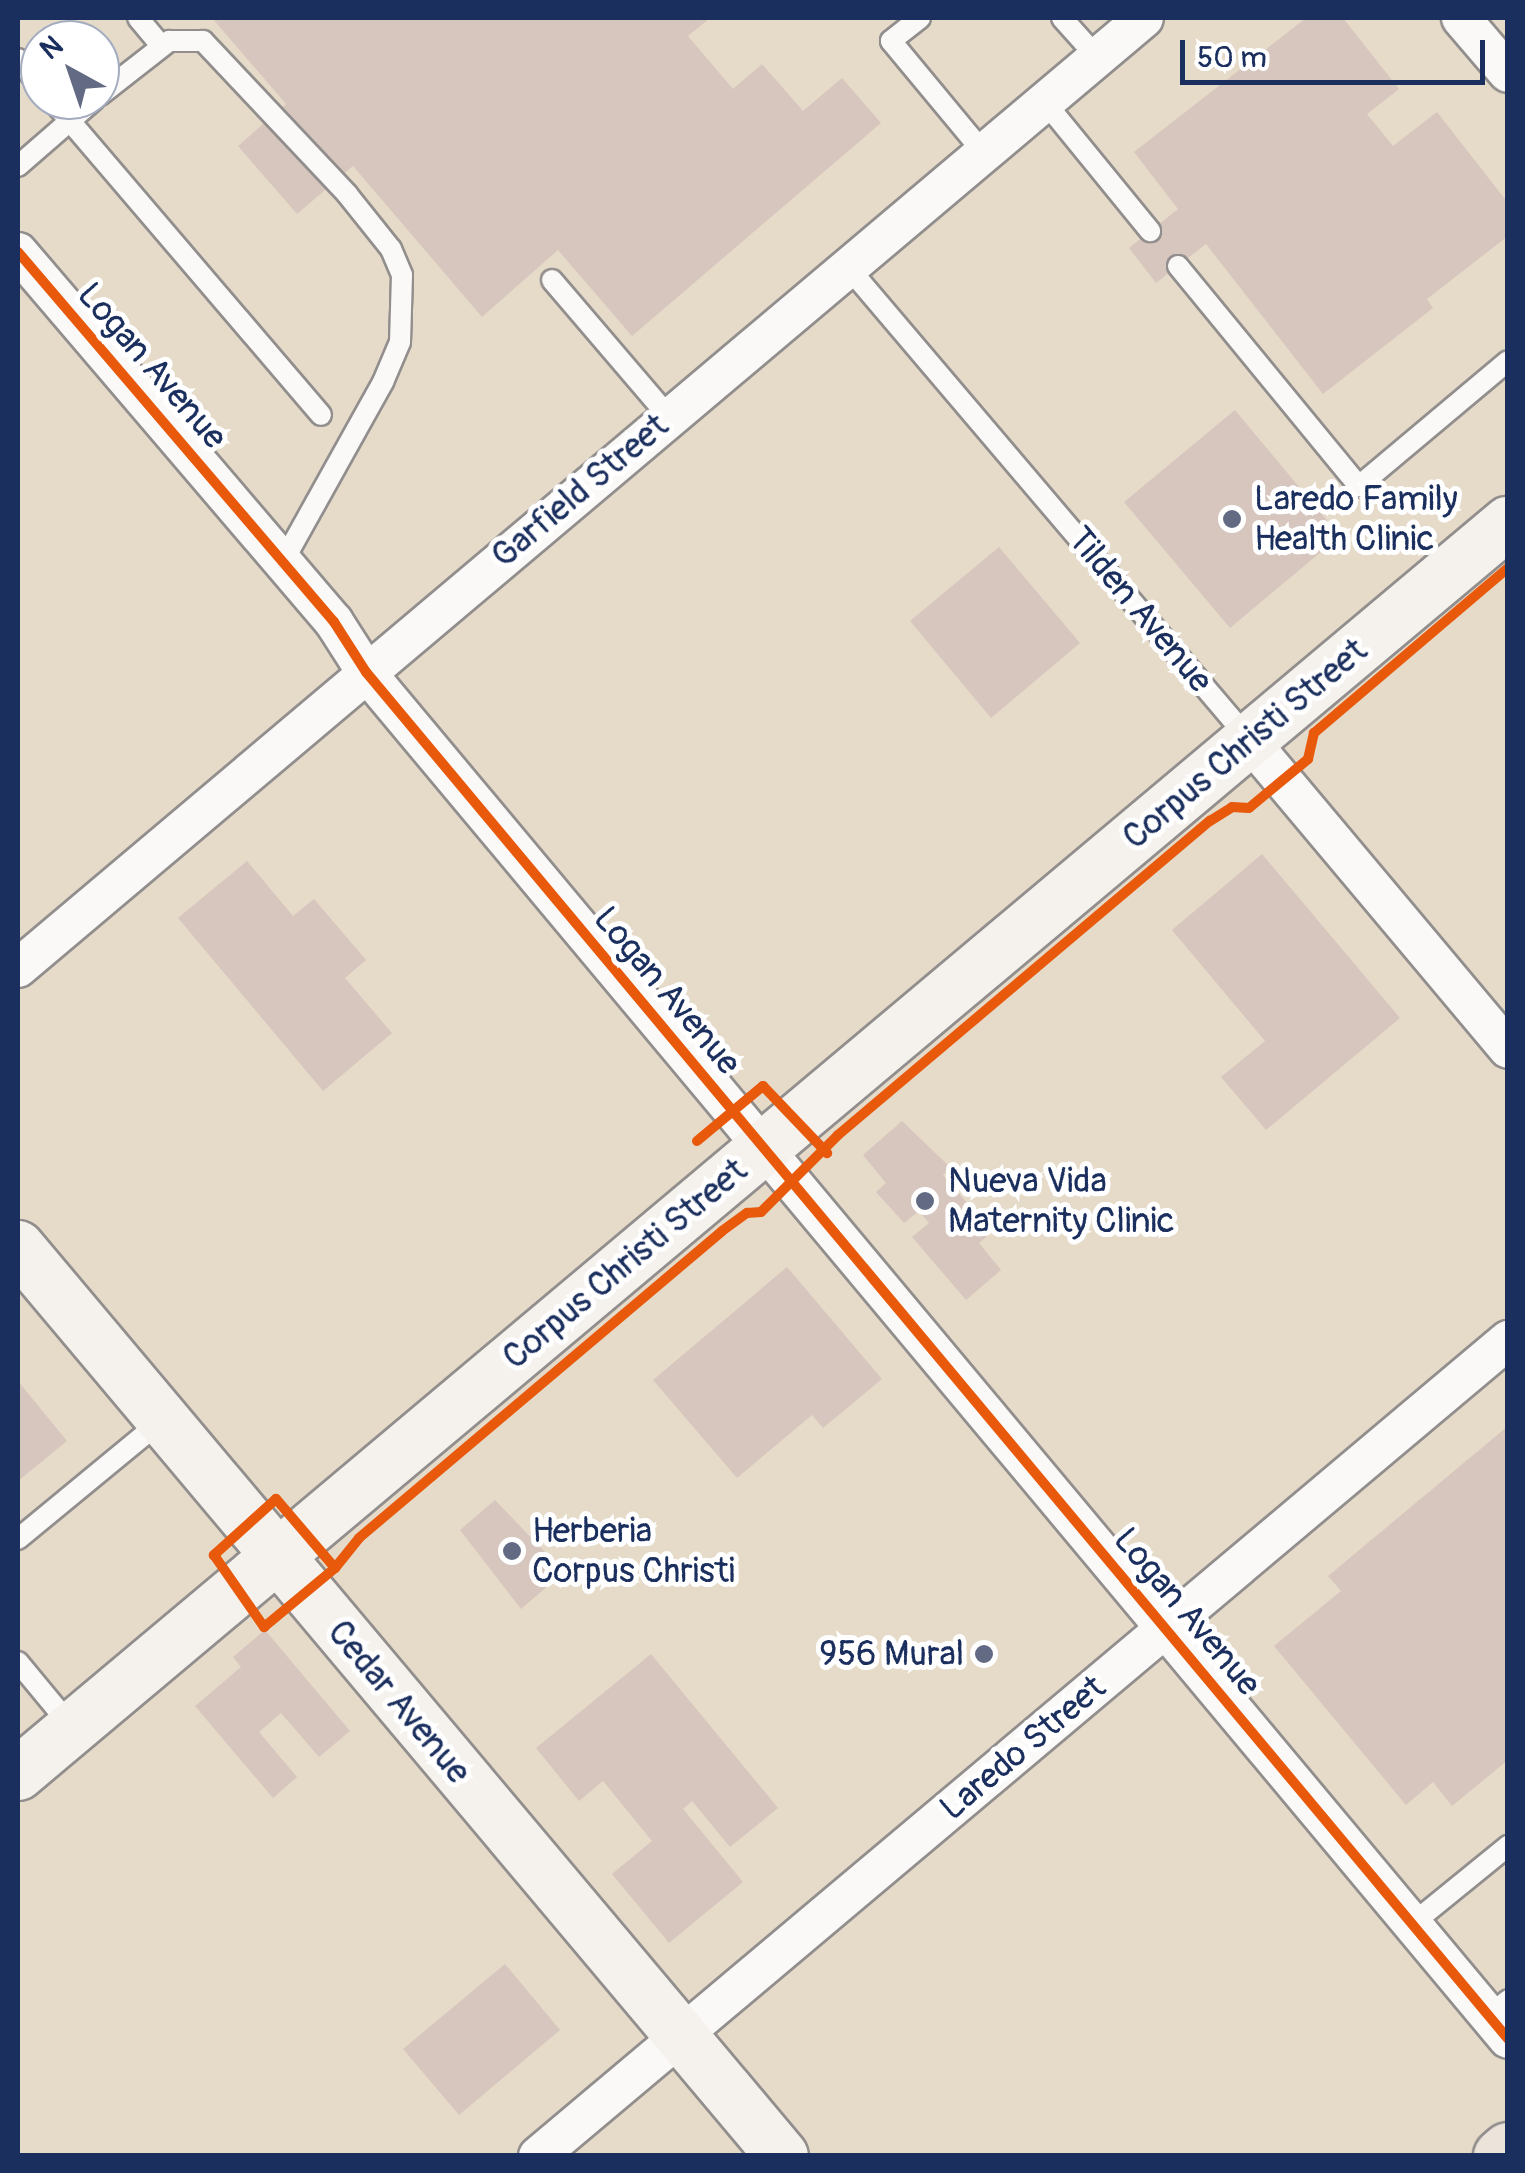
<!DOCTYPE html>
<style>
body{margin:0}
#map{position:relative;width:1525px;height:2173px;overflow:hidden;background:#e6dac9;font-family:Pangolin,sans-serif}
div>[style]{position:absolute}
.building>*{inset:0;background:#d7c6be}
.roads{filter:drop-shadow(2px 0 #918e8d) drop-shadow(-2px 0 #918e8d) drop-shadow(0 2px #918e8d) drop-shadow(0 -2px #918e8d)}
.lane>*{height:20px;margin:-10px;padding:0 10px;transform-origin:10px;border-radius:10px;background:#fbf9f7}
.street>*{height:38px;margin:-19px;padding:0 19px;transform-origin:19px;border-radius:19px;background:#fbf9f7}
.secondary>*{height:52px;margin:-26px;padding:0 26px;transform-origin:26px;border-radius:26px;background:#f5f1ec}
.primary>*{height:55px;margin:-27.5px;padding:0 27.5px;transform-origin:27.5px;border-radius:27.5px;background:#ece3db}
.cycleway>*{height:10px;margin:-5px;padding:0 5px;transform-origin:5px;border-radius:5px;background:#e8590c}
.dots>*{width:28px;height:28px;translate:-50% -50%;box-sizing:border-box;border:5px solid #fff;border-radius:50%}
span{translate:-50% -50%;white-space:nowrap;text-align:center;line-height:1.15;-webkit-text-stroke:10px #fff;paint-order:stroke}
.street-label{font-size:35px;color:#1b2f5e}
.poi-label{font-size:35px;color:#1b2f5e}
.left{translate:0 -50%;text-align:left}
.right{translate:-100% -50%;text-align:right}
.frame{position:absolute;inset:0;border:20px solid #1b2f5e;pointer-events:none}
.north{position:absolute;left:20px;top:20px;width:100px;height:100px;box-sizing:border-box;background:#fff;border:2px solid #a4acbf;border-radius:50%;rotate:320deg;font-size:28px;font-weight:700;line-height:40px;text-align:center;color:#1b2f5e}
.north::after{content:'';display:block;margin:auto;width:35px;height:45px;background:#626b83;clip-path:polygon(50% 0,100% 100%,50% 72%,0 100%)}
.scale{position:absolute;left:1180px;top:40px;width:305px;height:45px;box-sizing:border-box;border:5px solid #1b2f5e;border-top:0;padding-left:12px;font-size:30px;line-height:35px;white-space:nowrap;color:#1b2f5e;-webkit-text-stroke:8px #fff;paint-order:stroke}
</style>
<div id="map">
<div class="building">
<i style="clip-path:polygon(212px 18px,710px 18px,688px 36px,733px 89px,762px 64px,803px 111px,842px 78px,881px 123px,632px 336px,558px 250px,482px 317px,353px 166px,297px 214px,238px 146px,286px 104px)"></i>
<i style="clip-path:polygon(1306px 18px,1343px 18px,1399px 89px,1367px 114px,1393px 146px,1437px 112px,1508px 203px,1508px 236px,1427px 299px,1433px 308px,1323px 394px,1206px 244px,1156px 283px,1129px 248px,1178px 209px,1134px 152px)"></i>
<i style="clip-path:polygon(1235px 410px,1340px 536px,1230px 628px,1124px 502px)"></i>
<i style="clip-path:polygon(999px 547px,1080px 643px,991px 718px,910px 621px)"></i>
<i style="clip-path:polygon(1262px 854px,1400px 1018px,1266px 1130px,1221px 1077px,1265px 1041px,1172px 930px)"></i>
<i style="clip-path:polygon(247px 861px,293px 916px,314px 899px,366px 960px,345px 978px,392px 1033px,323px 1091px,178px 918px)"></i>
<i style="clip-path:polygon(902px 1121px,951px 1168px,943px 1175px,992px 1232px,979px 1243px,1001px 1270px,966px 1300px,912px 1237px,929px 1223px,919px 1211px,904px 1223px,876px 1192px,886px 1183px,863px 1155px)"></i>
<i style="clip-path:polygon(787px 1267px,882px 1379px,823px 1428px,812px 1415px,737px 1478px,653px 1380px)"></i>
<i style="clip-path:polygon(18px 1381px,67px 1441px,18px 1481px)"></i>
<i style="clip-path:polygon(1508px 1426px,1508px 1760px,1452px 1806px,1433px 1782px,1406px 1805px,1274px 1646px,1341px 1591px,1328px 1576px)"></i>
<i style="clip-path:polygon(495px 1500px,564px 1572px,521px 1609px,460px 1530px)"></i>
<i style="clip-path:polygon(265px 1630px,350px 1731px,319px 1757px,281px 1713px,259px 1732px,297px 1777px,273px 1798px,195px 1706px,241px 1667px,233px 1657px)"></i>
<i style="clip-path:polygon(651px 1654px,778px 1808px,730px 1847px,692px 1801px,683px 1809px,743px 1882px,669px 1943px,612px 1874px,652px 1841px,603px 1781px,579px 1801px,536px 1748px)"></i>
<i style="clip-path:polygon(505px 1964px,560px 2030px,459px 2115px,403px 2049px)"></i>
</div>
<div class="roads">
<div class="lane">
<i style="left:138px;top:18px;width:35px;rotate:50deg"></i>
<i style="left:920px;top:18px;width:37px;rotate:142deg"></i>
<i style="left:891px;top:41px;width:144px;rotate:50.3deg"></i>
<i style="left:1062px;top:18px;width:52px;rotate:48.1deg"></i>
<i style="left:18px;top:59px;width:35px;rotate:51deg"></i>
<i style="left:100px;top:95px;width:88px;rotate:-38deg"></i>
<i style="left:169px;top:41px;width:34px"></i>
<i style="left:203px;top:41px;width:210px;rotate:46.7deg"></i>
<i style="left:347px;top:194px;width:70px;rotate:51.3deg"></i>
<i style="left:391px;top:249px;width:28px;rotate:67deg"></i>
<i style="left:402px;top:275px;width:67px;rotate:91.7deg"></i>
<i style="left:400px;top:342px;width:43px;rotate:113deg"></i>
<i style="left:383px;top:382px;width:206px;rotate:119.1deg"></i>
<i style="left:52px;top:100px;width:414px;rotate:49.5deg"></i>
<i style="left:1044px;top:101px;width:168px;rotate:50.8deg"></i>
<i style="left:18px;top:166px;width:101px;rotate:-41deg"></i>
<i style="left:847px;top:266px;width:619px;rotate:49.65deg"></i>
<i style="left:1178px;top:266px;width:285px;rotate:50.6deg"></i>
<i style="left:1359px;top:486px;width:194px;rotate:-40deg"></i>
<i style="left:552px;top:280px;width:179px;rotate:49.5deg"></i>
<i style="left:18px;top:1539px;width:185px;rotate:-39.5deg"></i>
<i style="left:18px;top:1662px;width:83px;rotate:50.4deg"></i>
<i style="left:1412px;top:1924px;width:124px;rotate:-39.1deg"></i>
<i style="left:1488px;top:2017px;width:26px;rotate:-40deg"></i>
</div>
<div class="street">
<i style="left:1461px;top:18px;width:72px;rotate:49.5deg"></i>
<i style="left:18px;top:252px;width:487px;rotate:49.5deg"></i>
<i style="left:334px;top:622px;width:59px;rotate:57.4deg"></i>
<i style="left:366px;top:672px;width:1781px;rotate:50.12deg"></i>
<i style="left:1249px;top:740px;width:403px;rotate:50deg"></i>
<i style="left:18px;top:968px;width:1473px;rotate:-40.15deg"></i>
<i style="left:538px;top:2156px;width:1268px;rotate:-40.07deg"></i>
</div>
<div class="secondary">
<i style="left:18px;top:1247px;width:1187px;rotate:49.95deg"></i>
<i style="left:18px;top:1774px;width:1946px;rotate:-40.02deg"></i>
</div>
<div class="primary">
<i style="left:1501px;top:2156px;width:9px;rotate:-41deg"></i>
</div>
</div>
<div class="cycleway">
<i style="left:18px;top:252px;width:487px;rotate:49.5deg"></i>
<i style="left:334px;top:622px;width:59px;rotate:57.4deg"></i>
<i style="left:366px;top:672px;width:1781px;rotate:50.12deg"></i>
<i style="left:697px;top:1141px;width:86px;rotate:-39.8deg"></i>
<i style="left:763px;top:1086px;width:93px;rotate:46.3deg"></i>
<i style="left:335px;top:1568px;width:91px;rotate:-130.5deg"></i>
<i style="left:276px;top:1499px;width:84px;rotate:137.9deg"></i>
<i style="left:214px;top:1555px;width:88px;rotate:55.2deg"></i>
<i style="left:264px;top:1627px;width:92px;rotate:-39.7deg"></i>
<i style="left:335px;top:1568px;width:38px;rotate:-51deg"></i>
<i style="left:359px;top:1538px;width:475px;rotate:-40.2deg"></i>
<i style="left:722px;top:1231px;width:31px;rotate:-36deg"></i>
<i style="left:747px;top:1213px;width:14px;rotate:-4deg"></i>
<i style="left:761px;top:1212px;width:109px;rotate:-45deg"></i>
<i style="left:838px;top:1135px;width:487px;rotate:-40.2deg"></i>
<i style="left:1210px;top:821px;width:26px;rotate:-32deg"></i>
<i style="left:1232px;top:807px;width:17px;rotate:3deg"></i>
<i style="left:1249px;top:808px;width:77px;rotate:-39.7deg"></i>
<i style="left:1308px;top:759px;width:27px;rotate:-77deg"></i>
<i style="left:1314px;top:733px;width:255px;rotate:-40.4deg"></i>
</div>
<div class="dots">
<i style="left:1232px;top:519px;background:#626b83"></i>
<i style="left:925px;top:1201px;background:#626b83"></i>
<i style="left:512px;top:1551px;background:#626b83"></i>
<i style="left:984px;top:1654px;background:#626b83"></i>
</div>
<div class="street-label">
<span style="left:152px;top:366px;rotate:49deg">Logan Avenue</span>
<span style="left:580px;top:491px;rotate:-40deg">Garfield Street</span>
<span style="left:1140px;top:610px;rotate:50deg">Tilden Avenue</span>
<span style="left:1245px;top:744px;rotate:-40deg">Corpus Christi Street</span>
<span style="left:667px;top:991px;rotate:50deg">Logan Avenue</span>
<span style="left:625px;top:1264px;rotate:-40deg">Corpus Christi Street</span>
<span style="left:1187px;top:1612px;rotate:50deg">Logan Avenue</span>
<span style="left:399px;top:1702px;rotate:50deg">Cedar Avenue</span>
<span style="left:1023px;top:1748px;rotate:-40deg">Laredo Street</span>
</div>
<div class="poi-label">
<span class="left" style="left:1254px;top:519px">Laredo Family<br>Health Clinic</span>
<span class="left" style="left:948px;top:1201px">Nueva Vida<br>Maternity Clinic</span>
<span class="left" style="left:532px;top:1551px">Herberia<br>Corpus Christi</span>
<span class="right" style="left:964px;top:1654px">956 Mural</span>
</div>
<div class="frame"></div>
<div class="north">N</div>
<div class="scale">50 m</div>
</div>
